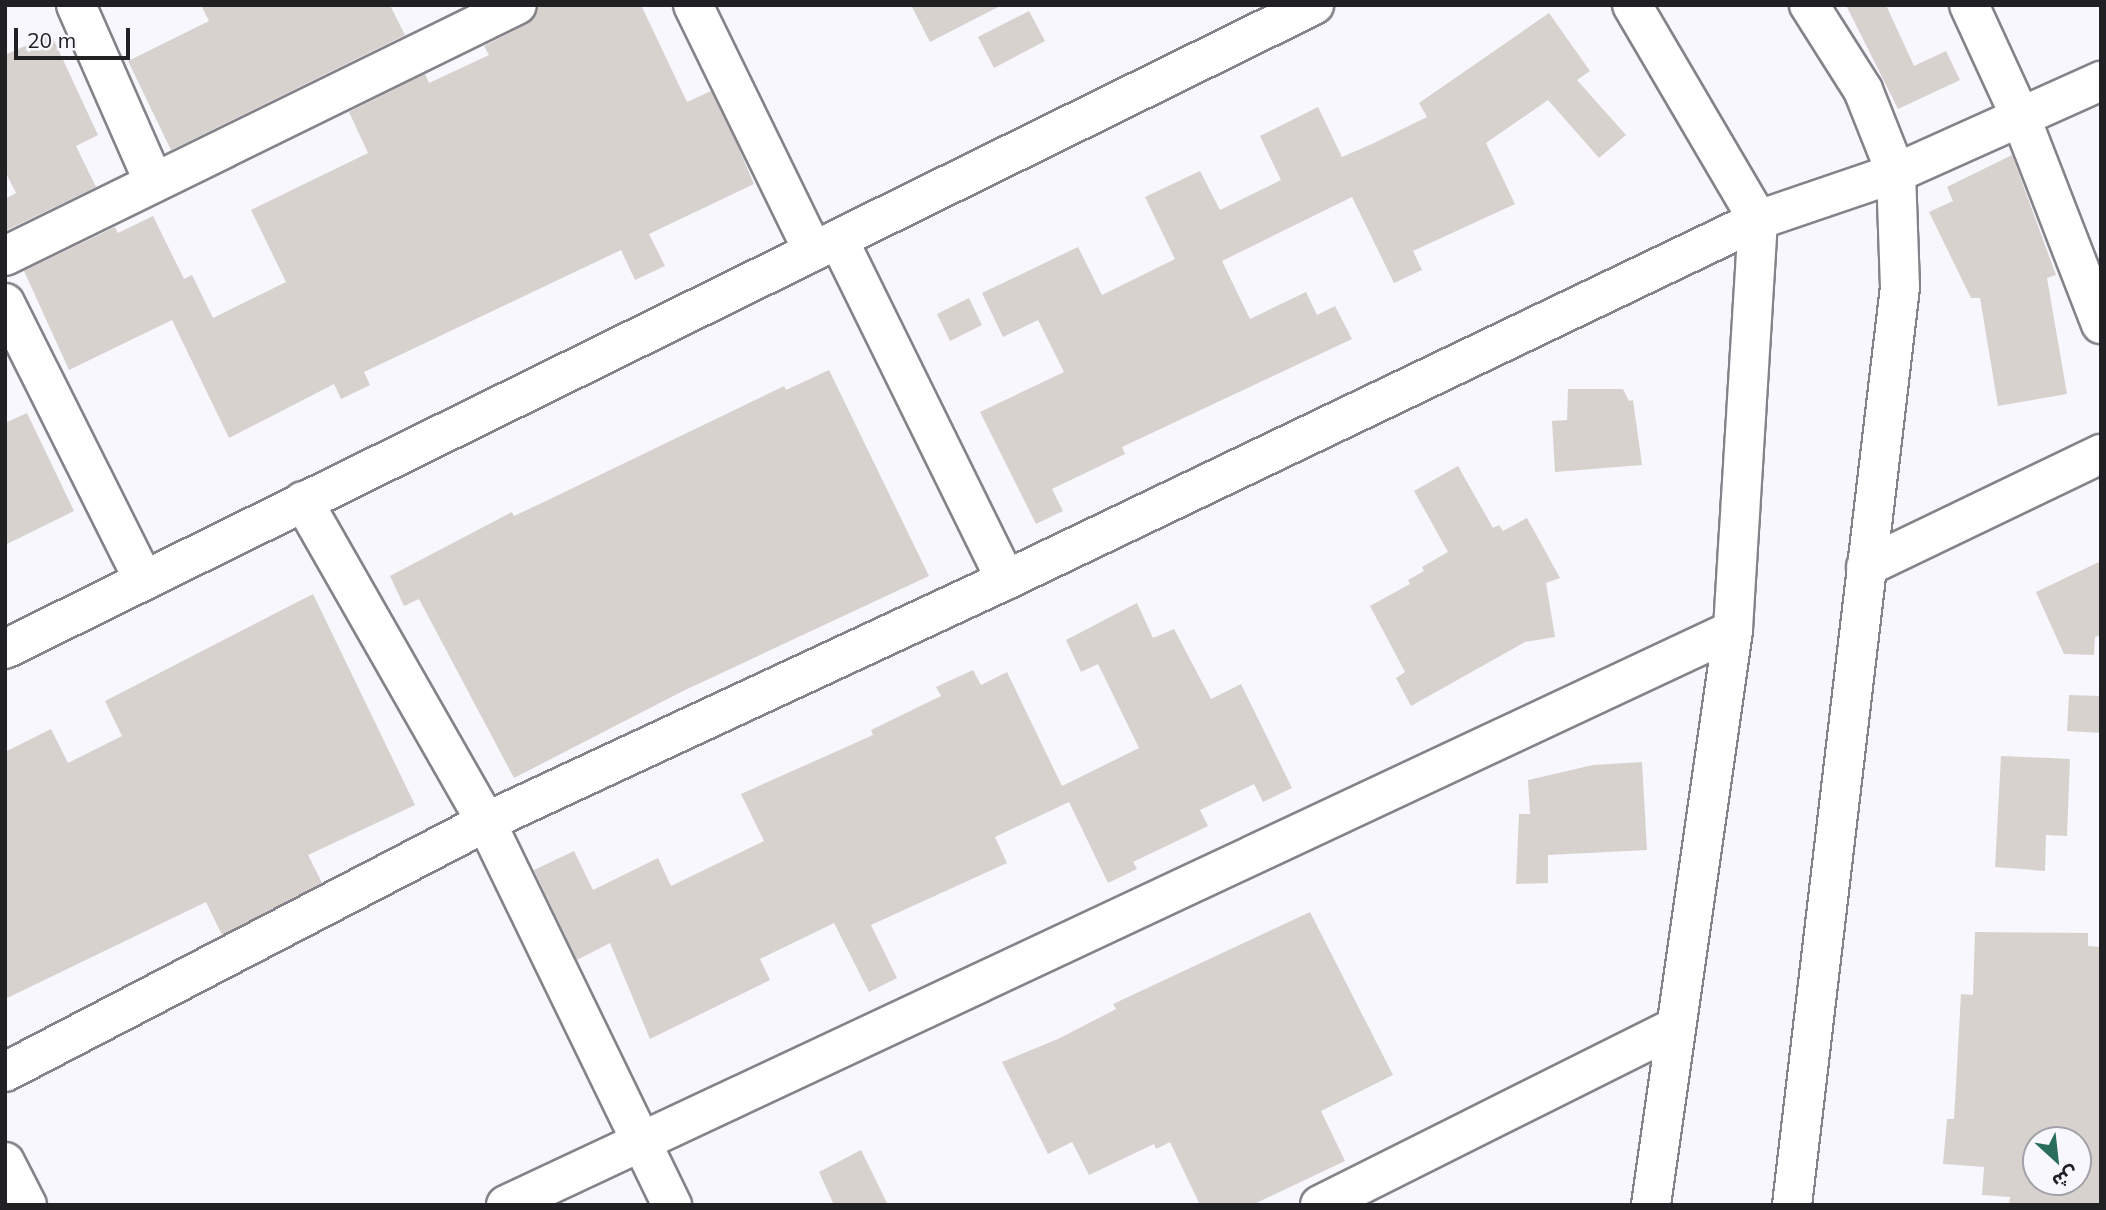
<!DOCTYPE html>
<meta charset="utf-8">
<style>
body{margin:0}
#map{position:relative;width:2106px;height:1210px;overflow:hidden;background:#f8f7fe;font-family:Mulish,"Noto Sans Arabic",sans-serif}
div>[style]{position:absolute}
.building>*{inset:0;background:#d8d2ce}
.roads{filter:drop-shadow(2px 0 #848389) drop-shadow(-2px 0 #848389) drop-shadow(0 2px #848389) drop-shadow(0 -2px #848389)}
.street>*{height:38px;margin:-19px;padding:0 19px;transform-origin:19px;border-radius:19px;background:#fff}
span{translate:-50% -50%;white-space:nowrap;text-align:center;line-height:1.15;-webkit-text-stroke:7px #f8f7fe;paint-order:stroke}
.frame{position:absolute;inset:0;border:7px solid #212124;pointer-events:none}
.north{position:absolute;left:2022px;top:1126px;width:70px;height:70px;box-sizing:border-box;background:#f8f7fe;border:2px solid #a2a1a7;border-radius:50%;rotate:153deg;font-size:19px;font-weight:700;line-height:28px;text-align:center;color:#212124}
.north::after{content:'';display:block;margin:auto;width:24px;height:32px;background:#2b6d5d;clip-path:polygon(50% 0,100% 100%,50% 72%,0 100%)}
.scale{position:absolute;left:14px;top:28px;width:116px;height:32px;box-sizing:border-box;border:4px solid #212124;border-top:0;padding-left:9px;font-size:21px;line-height:24px;white-space:nowrap;color:#212124;-webkit-text-stroke:5px #f8f7fe;paint-order:stroke}
</style>
<div id="map">
<div class="building">
<i style="clip-path:polygon(201px 5px,390px 5px,405px 35px,171px 150px,128px 61px,209px 21px)"></i>
<i style="clip-path:polygon(539px 5px,641px 5px,687px 102px,711px 91px,736px 142px,754px 184px,649px 234px,665px 266px,635px 280px,621px 250px,364px 372px,370px 385px,341px 399px,334px 384px,229px 438px,172px 320px,69px 370px,24px 271px,115px 227px,118px 233px,153px 216px,184px 279px,192px 275px,213px 318px,286px 282px,251px 210px,368px 153px,349px 112px,425px 74px,429px 83px,489px 55px,484px 46px,527px 24px)"></i>
<i style="clip-path:polygon(911px 5px,1002px 5px,930px 42px)"></i>
<i style="clip-path:polygon(1846px 5px,1886px 5px,1914px 66px,1946px 51px,1960px 80px,1898px 109px)"></i>
<i style="clip-path:polygon(1029px 11px,1045px 41px,994px 68px,978px 37px)"></i>
<i style="clip-path:polygon(1549px 13px,1590px 71px,1577px 80px,1626px 135px,1599px 158px,1548px 100px,1486px 143px,1515px 204px,1413px 251px,1422px 270px,1394px 283px,1352px 197px,1222px 261px,1250px 319px,1306px 292px,1317px 315px,1335px 306px,1352px 339px,1122px 447px,1125px 454px,1052px 489px,1063px 511px,1036px 524px,980px 412px,1064px 372px,1038px 320px,1003px 337px,982px 293px,1078px 247px,1102px 295px,1175px 259px,1145px 197px,1200px 171px,1220px 210px,1281px 180px,1260px 136px,1318px 107px,1342px 157px,1372px 144px,1427px 117px,1419px 103px)"></i>
<i style="clip-path:polygon(51px 34px,98px 135px,76px 146px,96px 187px,5px 231px,5px 199px,16px 193px,5px 171px,5px 55px)"></i>
<i style="clip-path:polygon(2012px 155px,2056px 275px,2047px 278px,2067px 394px,1998px 406px,1980px 298px,1971px 298px,1929px 212px,1953px 201px,1947px 187px)"></i>
<i style="clip-path:polygon(969px 298px,982px 325px,950px 341px,937px 314px)"></i>
<i style="clip-path:polygon(829px 370px,929px 576px,683px 691px,514px 778px,419px 599px,404px 606px,390px 576px,512px 512px,514px 516px,548px 500px,784px 386px,786px 390px)"></i>
<i style="clip-path:polygon(1568px 389px,1623px 389px,1629px 401px,1633px 400px,1642px 465px,1555px 472px,1552px 421px,1567px 420px)"></i>
<i style="clip-path:polygon(27px 413px,74px 511px,5px 545px,5px 423px)"></i>
<i style="clip-path:polygon(1458px 466px,1493px 528px,1499px 525px,1503px 531px,1527px 518px,1560px 578px,1546px 583px,1555px 637px,1525px 642px,1411px 706px,1396px 678px,1405px 672px,1370px 606px,1410px 584px,1408px 580px,1424px 571px,1422px 567px,1448px 552px,1414px 491px)"></i>
<i style="clip-path:polygon(2101px 561px,2101px 635px,2095px 637px,2094px 655px,2064px 654px,2036px 592px)"></i>
<i style="clip-path:polygon(313px 594px,415px 805px,308px 855px,322px 883px,222px 935px,206px 902px,5px 999px,5px 752px,51px 729px,68px 763px,122px 736px,105px 701px)"></i>
<i style="clip-path:polygon(1137px 603px,1153px 638px,1174px 629px,1211px 699px,1241px 684px,1292px 788px,1263px 802px,1254px 784px,1200px 810px,1208px 826px,1133px 862px,1137px 869px,1108px 883px,1069px 802px,995px 837px,1007px 863px,871px 925px,897px 978px,869px 992px,834px 923px,760px 959px,770px 980px,650px 1039px,610px 943px,577px 960px,534px 870px,574px 851px,593px 890px,658px 858px,671px 886px,764px 841px,741px 794px,873px 735px,871px 730px,941px 696px,936px 687px,973px 670px,981px 685px,1007px 672px,1062px 786px,1139px 748px,1098px 664px,1081px 672px,1066px 640px)"></i>
<i style="clip-path:polygon(2069px 695px,2101px 696px,2101px 733px,2067px 731px)"></i>
<i style="clip-path:polygon(2001px 756px,2070px 759px,2067px 836px,2046px 835px,2045px 871px,1995px 867px)"></i>
<i style="clip-path:polygon(1642px 762px,1647px 850px,1548px 855px,1548px 883px,1516px 884px,1519px 814px,1530px 814px,1528px 780px,1593px 765px)"></i>
<i style="clip-path:polygon(1310px 912px,1393px 1075px,1321px 1111px,1345px 1161px,1252px 1205px,1200px 1205px,1170px 1142px,1156px 1149px,1154px 1144px,1089px 1175px,1072px 1142px,1048px 1154px,1002px 1062px,1058px 1039px,1116px 1009px,1113px 1004px)"></i>
<i style="clip-path:polygon(evenodd,1975px 932px,2088px 933px,2088px 946px,2101px 947px,2101px 1205px,2009px 1205px,2010px 1197px,1982px 1195px,1984px 1167px,1943px 1164px,1947px 1119px,1954px 1119px,1961px 994px,1973px 995px,1975px 932px,2036px 1140px,2078px 1140px,2078px 1182px,2036px 1182px,2036px 1140px)"></i>
<i style="clip-path:polygon(861px 1150px,888px 1205px,834px 1205px,819px 1172px)"></i>
</div>
<div class="roads">
<div class="street">
<i style="left:76px;top:5px;width:194px;rotate:66.3deg"></i>
<i style="left:693px;top:5px;width:274px;rotate:64deg"></i>
<i style="left:1632px;top:5px;width:249px;rotate:59.6deg"></i>
<i style="left:1758px;top:220px;width:411px;rotate:93.5deg"></i>
<i style="left:1733px;top:630px;width:581px;rotate:98.12deg"></i>
<i style="left:1969px;top:5px;width:124px;rotate:65.3deg"></i>
<i style="left:2021px;top:118px;width:221px;rotate:68.8deg"></i>
<i style="left:839px;top:241px;width:378px;rotate:63.8deg"></i>
<i style="left:5px;top:256px;width:570px;rotate:-26.12deg"></i>
<i style="left:5px;top:303px;width:310px;rotate:63.4deg"></i>
<i style="left:303px;top:501px;width:369px;rotate:60.3deg"></i>
<i style="left:486px;top:822px;width:426px;rotate:64.1deg"></i>
<i style="left:1866px;top:567px;width:261px;rotate:-25.7deg"></i>
<i style="left:5px;top:649px;width:1459px;rotate:-26.2deg"></i>
<i style="left:5px;top:1072px;width:542px;rotate:-27.46deg"></i>
<i style="left:486px;top:822px;width:574px;rotate:-24.96deg"></i>
<i style="left:1006px;top:580px;width:834px;rotate:-25.58deg"></i>
<i style="left:1758px;top:220px;width:146px;rotate:-18.8deg"></i>
<i style="left:1896px;top:173px;width:225px;rotate:-24.2deg"></i>
<i style="left:5px;top:1162px;width:48px;rotate:62.9deg"></i>
<i style="left:506px;top:1205px;width:1355px;rotate:-25.11deg"></i>
<i style="left:1320px;top:1205px;width:396px;rotate:-26.6deg"></i>
<i style="left:1792px;top:1205px;width:924px;rotate:-83.29deg"></i>
<i style="left:1900px;top:287px;width:114px;rotate:-92deg"></i>
<i style="left:1896px;top:173px;width:89px;rotate:-111.7deg"></i>
<i style="left:1863px;top:90px;width:101px;rotate:-122.4deg"></i>
</div>
</div>
<div class="frame"></div>
<div class="north">ش</div>
<div class="scale">20 m</div>
</div>
